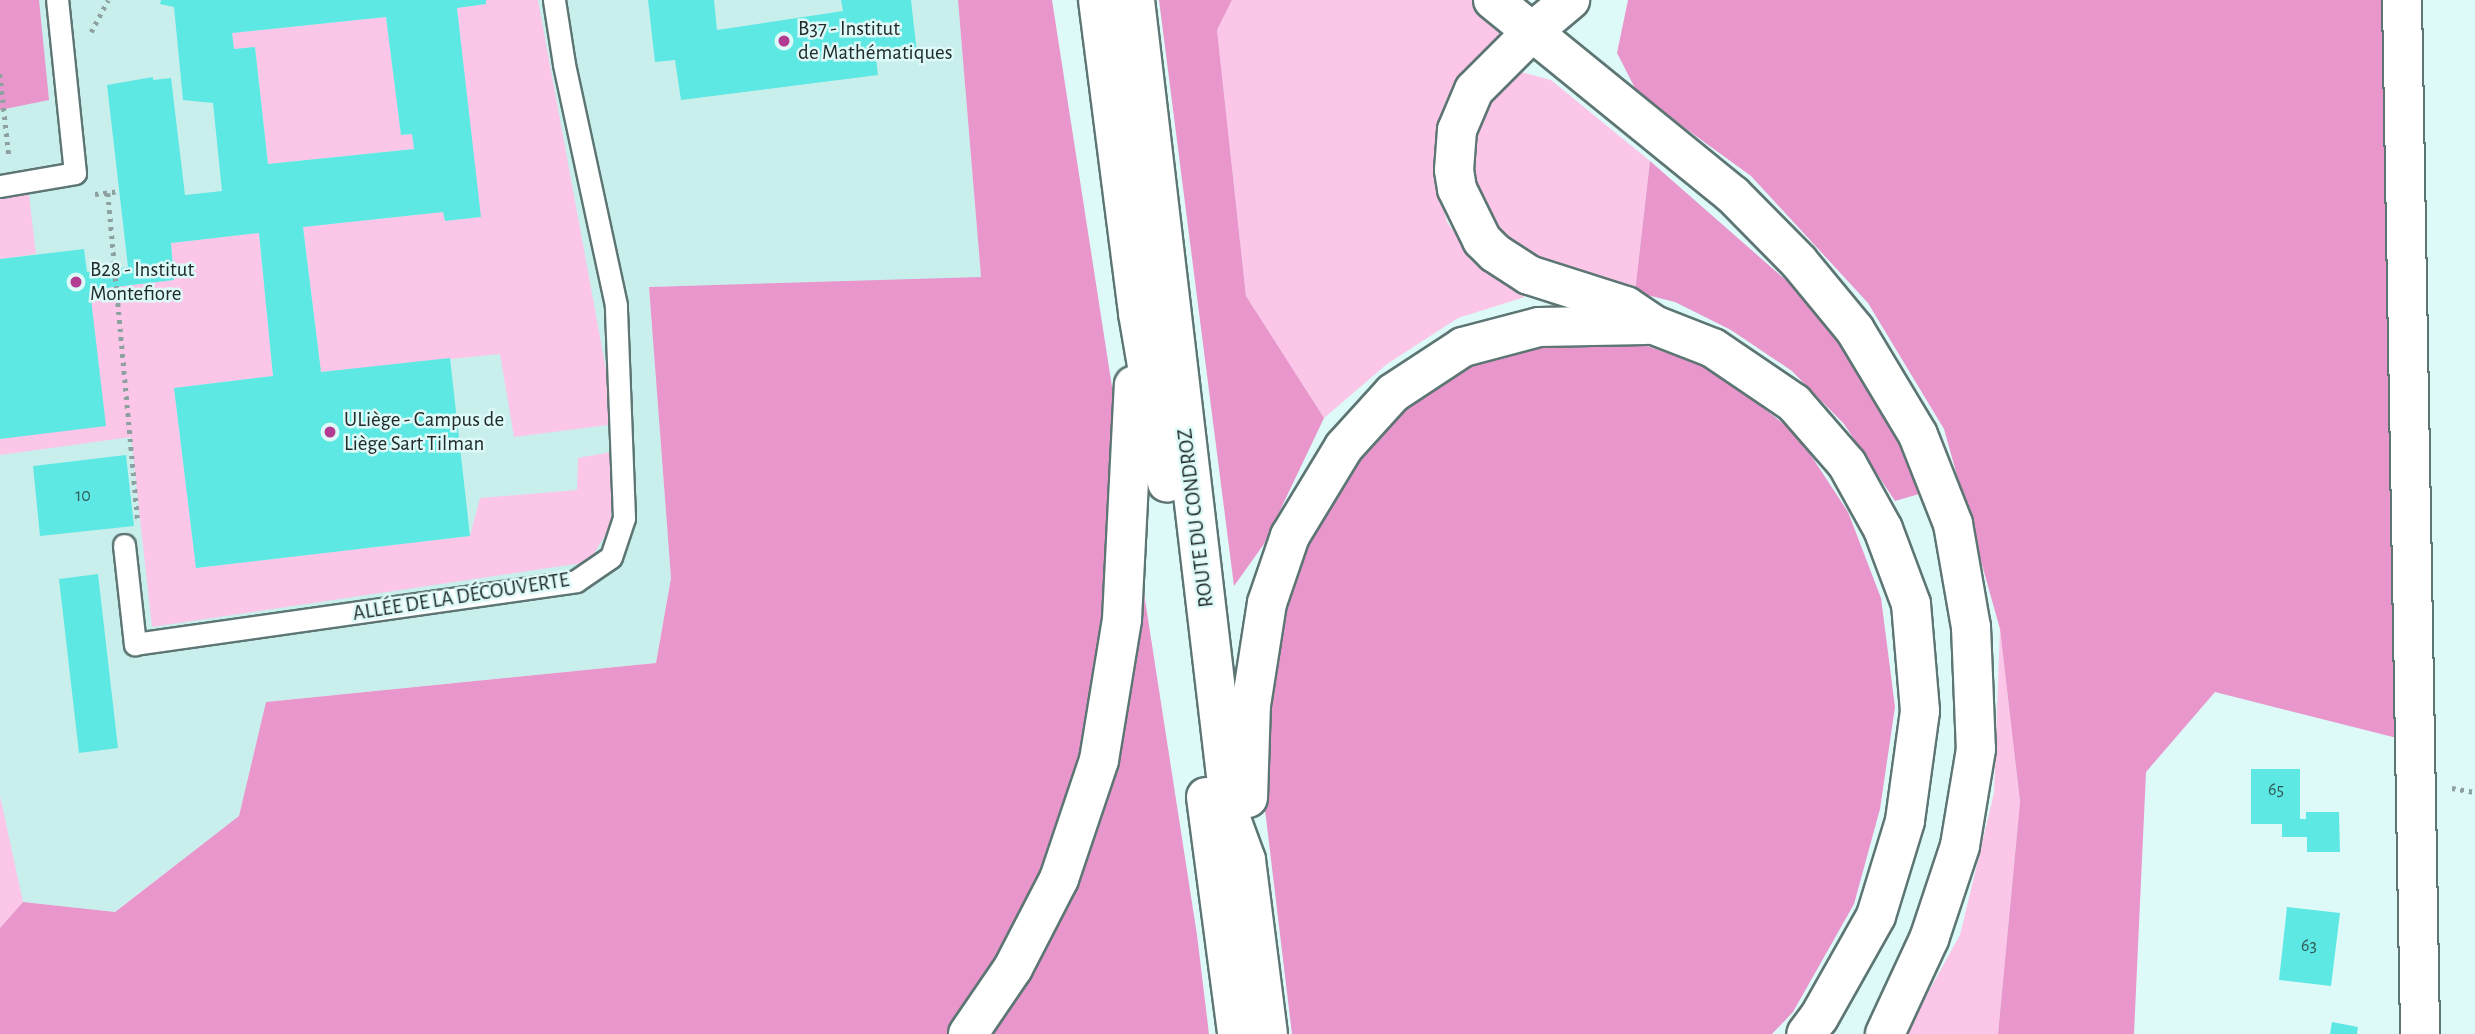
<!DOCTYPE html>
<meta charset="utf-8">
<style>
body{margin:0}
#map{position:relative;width:2475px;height:1034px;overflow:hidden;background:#ddfaf8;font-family:"Alegreya Sans",sans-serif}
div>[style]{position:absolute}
.built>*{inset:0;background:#c9efed}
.green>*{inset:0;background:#fbc6e8}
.forest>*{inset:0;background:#e896cc}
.building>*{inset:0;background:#5ee8e3}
.path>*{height:4.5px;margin-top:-2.25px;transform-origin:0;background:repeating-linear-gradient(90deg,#8da2a0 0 3.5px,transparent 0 8.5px)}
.roads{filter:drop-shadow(2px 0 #5d7674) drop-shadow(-2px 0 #5d7674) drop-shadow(0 2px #5d7674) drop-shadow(0 -2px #5d7674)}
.service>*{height:21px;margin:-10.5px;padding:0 10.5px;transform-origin:10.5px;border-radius:10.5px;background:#fff}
.minor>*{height:38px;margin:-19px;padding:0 19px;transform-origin:19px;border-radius:19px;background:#fff}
.secondary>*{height:38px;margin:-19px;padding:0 19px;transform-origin:19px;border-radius:19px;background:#fff}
.dots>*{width:19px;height:19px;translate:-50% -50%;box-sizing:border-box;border:4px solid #ddfaf8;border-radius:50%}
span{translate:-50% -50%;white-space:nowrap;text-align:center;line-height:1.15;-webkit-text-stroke:5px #ddfaf8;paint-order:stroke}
.number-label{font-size:18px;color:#305a59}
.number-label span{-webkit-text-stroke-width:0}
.poi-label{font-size:21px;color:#212b2b}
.left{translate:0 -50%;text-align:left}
.street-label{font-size:21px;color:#212b2b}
</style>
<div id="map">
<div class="built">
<i style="clip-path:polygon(0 0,958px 0,981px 278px,649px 287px,671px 578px,656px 663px,266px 702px,239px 816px,114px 912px,23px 902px,0 928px)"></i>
</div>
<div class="green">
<i style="clip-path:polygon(486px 0,538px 0,616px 424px,514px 437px,500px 354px,321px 372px,303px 227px,443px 212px,445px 221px,480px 217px,457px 8px,486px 4px)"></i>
<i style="clip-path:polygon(1232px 0,1510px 0,1496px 42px,1446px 99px,1435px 175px,1447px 222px,1479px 268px,1525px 297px,1458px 318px,1387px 364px,1324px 418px,1246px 296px,1217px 30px)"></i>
<i style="clip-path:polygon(386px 17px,401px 135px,412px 134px,414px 149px,268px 164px,255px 47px,234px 49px,232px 33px)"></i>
<i style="clip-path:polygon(1521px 72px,1551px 80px,1650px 161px,1635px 292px,1532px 258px,1496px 235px,1475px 195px,1471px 140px,1488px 95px)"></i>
<i style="clip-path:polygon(28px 187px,36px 254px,0 259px,0 191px)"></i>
<i style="clip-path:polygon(259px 233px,273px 376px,174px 388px,196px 568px,470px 536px,480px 498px,577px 490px,578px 458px,611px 452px,611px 525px,589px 562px,152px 627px,131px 437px,0 455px,0 439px,90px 290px,174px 280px,171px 243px)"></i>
<i style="clip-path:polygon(2000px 629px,2020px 802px,1998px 1034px,1905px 1034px,1960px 935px,1994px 793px)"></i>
<i style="clip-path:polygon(0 796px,23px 902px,0 928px)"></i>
</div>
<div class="forest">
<i style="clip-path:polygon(0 0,39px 0,49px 100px,0 110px)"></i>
<i style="clip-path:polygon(958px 0,1052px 0,1197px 935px,1209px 1034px,0 1034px,0 928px,23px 902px,115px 912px,239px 816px,266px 702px,656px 663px,671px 578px,649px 287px,981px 277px)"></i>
<i style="clip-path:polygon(1159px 0,1232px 0,1217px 30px,1246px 296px,1324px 418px,1264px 544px,1234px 586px)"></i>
<i style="clip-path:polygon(1628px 0,2385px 0,2401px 739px,2215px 692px,2146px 772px,2134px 1034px,1998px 1034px,2020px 802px,2000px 629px,1944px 429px,1868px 303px,1751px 176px,1638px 94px,1617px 53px)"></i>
<i style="clip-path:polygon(1650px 161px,1813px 304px,1881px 399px,1926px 492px,1895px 501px,1844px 424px,1792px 371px,1731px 330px,1675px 302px,1635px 292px)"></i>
<i style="clip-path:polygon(1618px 336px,1711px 368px,1797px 434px,1848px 512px,1881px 598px,1895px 707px,1880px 809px,1854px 904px,1793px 1012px,1772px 1034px,1292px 1034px,1263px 793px,1264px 698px,1289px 576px,1366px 438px,1422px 391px,1485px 352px)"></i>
</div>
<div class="building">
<i style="clip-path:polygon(evenodd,161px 0,486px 0,486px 4px,457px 8px,481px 217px,445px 221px,443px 212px,303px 227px,321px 372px,450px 358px,470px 536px,196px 568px,174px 388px,273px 376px,259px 233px,171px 243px,174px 280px,90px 290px,106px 426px,0 439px,0 259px,84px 249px,87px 272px,128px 267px,107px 85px,153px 77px,153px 80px,171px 78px,185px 195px,222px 191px,213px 103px,183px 100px,174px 7px,160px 4px,161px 0,386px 17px,401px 135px,412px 134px,414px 149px,268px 164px,255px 47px,234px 49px,232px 33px,386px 17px)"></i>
<i style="clip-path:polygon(648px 0,714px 0,717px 30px,843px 11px,841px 0,911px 0,917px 53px,876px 57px,878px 75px,681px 100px,675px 60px,655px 62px)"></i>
<i style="clip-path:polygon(126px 455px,134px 526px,40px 536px,33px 466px)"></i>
<i style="clip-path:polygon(98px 574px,118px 748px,79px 753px,59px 579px)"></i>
<i style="clip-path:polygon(2251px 769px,2300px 769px,2300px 819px,2306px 819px,2306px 812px,2339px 812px,2340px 852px,2307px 852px,2307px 837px,2282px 837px,2282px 824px,2251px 824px)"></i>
<i style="clip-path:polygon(2287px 907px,2340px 913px,2331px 986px,2279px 980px)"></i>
<i style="clip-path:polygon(2332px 1022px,2358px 1027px,2357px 1034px,2330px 1034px)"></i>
</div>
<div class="path">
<i style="left:91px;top:32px;width:36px;rotate:-62deg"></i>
<i style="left:0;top:74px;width:81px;rotate:83.7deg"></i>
<i style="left:108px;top:193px;width:330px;rotate:84.8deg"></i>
<i style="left:95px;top:194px;width:25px;rotate:-7deg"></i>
<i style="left:2452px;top:788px;width:23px;rotate:10deg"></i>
</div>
<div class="roads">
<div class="service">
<i style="left:0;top:186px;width:76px;rotate:-9.8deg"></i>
<i style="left:75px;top:173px;width:174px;rotate:-95.9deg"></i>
<i style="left:124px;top:545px;width:100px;rotate:83.7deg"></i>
<i style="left:135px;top:644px;width:445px;rotate:-8.1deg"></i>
<i style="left:576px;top:581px;width:42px;rotate:-34.4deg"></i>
<i style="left:611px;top:557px;width:41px;rotate:-71.6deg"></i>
<i style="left:624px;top:518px;width:213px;rotate:-92.2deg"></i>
<i style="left:616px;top:305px;width:247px;rotate:-102.2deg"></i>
<i style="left:564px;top:64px;width:65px;rotate:-98.9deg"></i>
</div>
<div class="minor">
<i style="left:2402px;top:0;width:1034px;rotate:89deg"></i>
<i style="left:1532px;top:32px;width:50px;rotate:-40.1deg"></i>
</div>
<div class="secondary">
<i style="left:1098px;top:0;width:316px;rotate:82.7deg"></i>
<i style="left:1138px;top:313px;width:172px;rotate:80.3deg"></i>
<i style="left:1135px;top:0;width:825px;rotate:83.31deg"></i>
<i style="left:1231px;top:819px;width:44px;rotate:69.9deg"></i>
<i style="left:1246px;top:860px;width:175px;rotate:82.8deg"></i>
<i style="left:1493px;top:0;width:309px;rotate:39.1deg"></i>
<i style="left:1733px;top:195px;width:94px;rotate:45.4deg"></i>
<i style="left:1799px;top:262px;width:88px;rotate:50.5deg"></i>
<i style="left:1855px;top:330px;width:122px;rotate:59deg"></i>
<i style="left:1918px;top:435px;width:96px;rotate:68.5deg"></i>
<i style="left:1953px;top:524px;width:105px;rotate:80.1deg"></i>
<i style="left:1971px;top:627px;width:122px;rotate:87.7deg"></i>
<i style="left:1976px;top:749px;width:98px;rotate:99.4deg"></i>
<i style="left:1960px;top:846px;width:98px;rotate:108.4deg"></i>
<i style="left:1929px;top:939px;width:105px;rotate:114.9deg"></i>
<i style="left:1532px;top:32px;width:82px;rotate:135deg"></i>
<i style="left:1474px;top:90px;width:43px;rotate:113deg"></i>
<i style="left:1457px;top:130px;width:40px;rotate:94.3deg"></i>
<i style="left:1454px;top:170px;width:19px;rotate:81deg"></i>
<i style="left:1457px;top:189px;width:57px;rotate:63.9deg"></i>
<i style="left:1482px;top:240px;width:18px;rotate:45deg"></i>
<i style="left:1495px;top:253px;width:40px;rotate:32.9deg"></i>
<i style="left:1529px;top:275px;width:102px;rotate:17.7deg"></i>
<i style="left:1626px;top:306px;width:34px;rotate:34deg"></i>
<i style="left:1654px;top:325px;width:63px;rotate:21.3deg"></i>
<i style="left:1713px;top:348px;width:98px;rotate:34.2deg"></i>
<i style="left:1794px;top:403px;width:81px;rotate:49deg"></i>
<i style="left:1847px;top:464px;width:74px;rotate:61deg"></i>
<i style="left:1883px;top:529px;width:80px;rotate:69.5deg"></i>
<i style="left:1911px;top:604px;width:107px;rotate:85.2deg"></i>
<i style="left:1920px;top:711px;width:111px;rotate:97.8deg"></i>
<i style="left:1905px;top:821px;width:99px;rotate:107deg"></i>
<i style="left:1876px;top:916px;width:116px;rotate:119.4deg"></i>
<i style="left:1819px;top:1017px;width:21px;rotate:127deg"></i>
<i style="left:1206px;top:797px;width:239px;rotate:82.5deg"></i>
<i style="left:1248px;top:798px;width:93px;rotate:-88.2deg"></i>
<i style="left:1251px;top:705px;width:103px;rotate:-81.1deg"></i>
<i style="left:1267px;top:603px;width:71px;rotate:-71.1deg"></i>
<i style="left:1290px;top:536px;width:104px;rotate:-58.8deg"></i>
<i style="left:1344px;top:447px;width:73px;rotate:-47.8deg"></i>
<i style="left:1393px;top:393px;width:84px;rotate:-33.3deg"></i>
<i style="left:1463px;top:347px;width:79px;rotate:-14.7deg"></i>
<i style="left:1539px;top:327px;width:106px;rotate:-1.1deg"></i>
<i style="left:968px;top:1034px;width:80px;rotate:-55.7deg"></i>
<i style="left:1013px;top:968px;width:100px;rotate:-62.7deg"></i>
<i style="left:1059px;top:879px;width:126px;rotate:-71.4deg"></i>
<i style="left:1099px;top:760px;width:143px;rotate:-80.7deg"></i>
<i style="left:1122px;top:619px;width:234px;rotate:-87.1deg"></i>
</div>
</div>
<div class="dots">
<i style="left:784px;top:41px;background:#b33c92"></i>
<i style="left:76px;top:282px;background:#b33c92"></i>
<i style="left:330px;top:432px;background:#b33c92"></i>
</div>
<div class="number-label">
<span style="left:83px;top:496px">10</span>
<span style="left:2276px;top:790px">65</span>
<span style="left:2309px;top:946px">63</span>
</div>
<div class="poi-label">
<span class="left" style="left:798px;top:41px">B37 - Institut<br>de Mathématiques</span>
<span class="left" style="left:90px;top:282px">B28 - Institut<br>Montefiore</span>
<span class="left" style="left:344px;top:432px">ULiège - Campus de<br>Liège Sart Tilman</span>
</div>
<div class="street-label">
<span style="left:1196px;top:518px;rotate:-97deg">ROUTE DU CONDROZ</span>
<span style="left:461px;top:597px;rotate:-9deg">ALLÉE DE LA DÉCOUVERTE</span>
</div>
</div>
